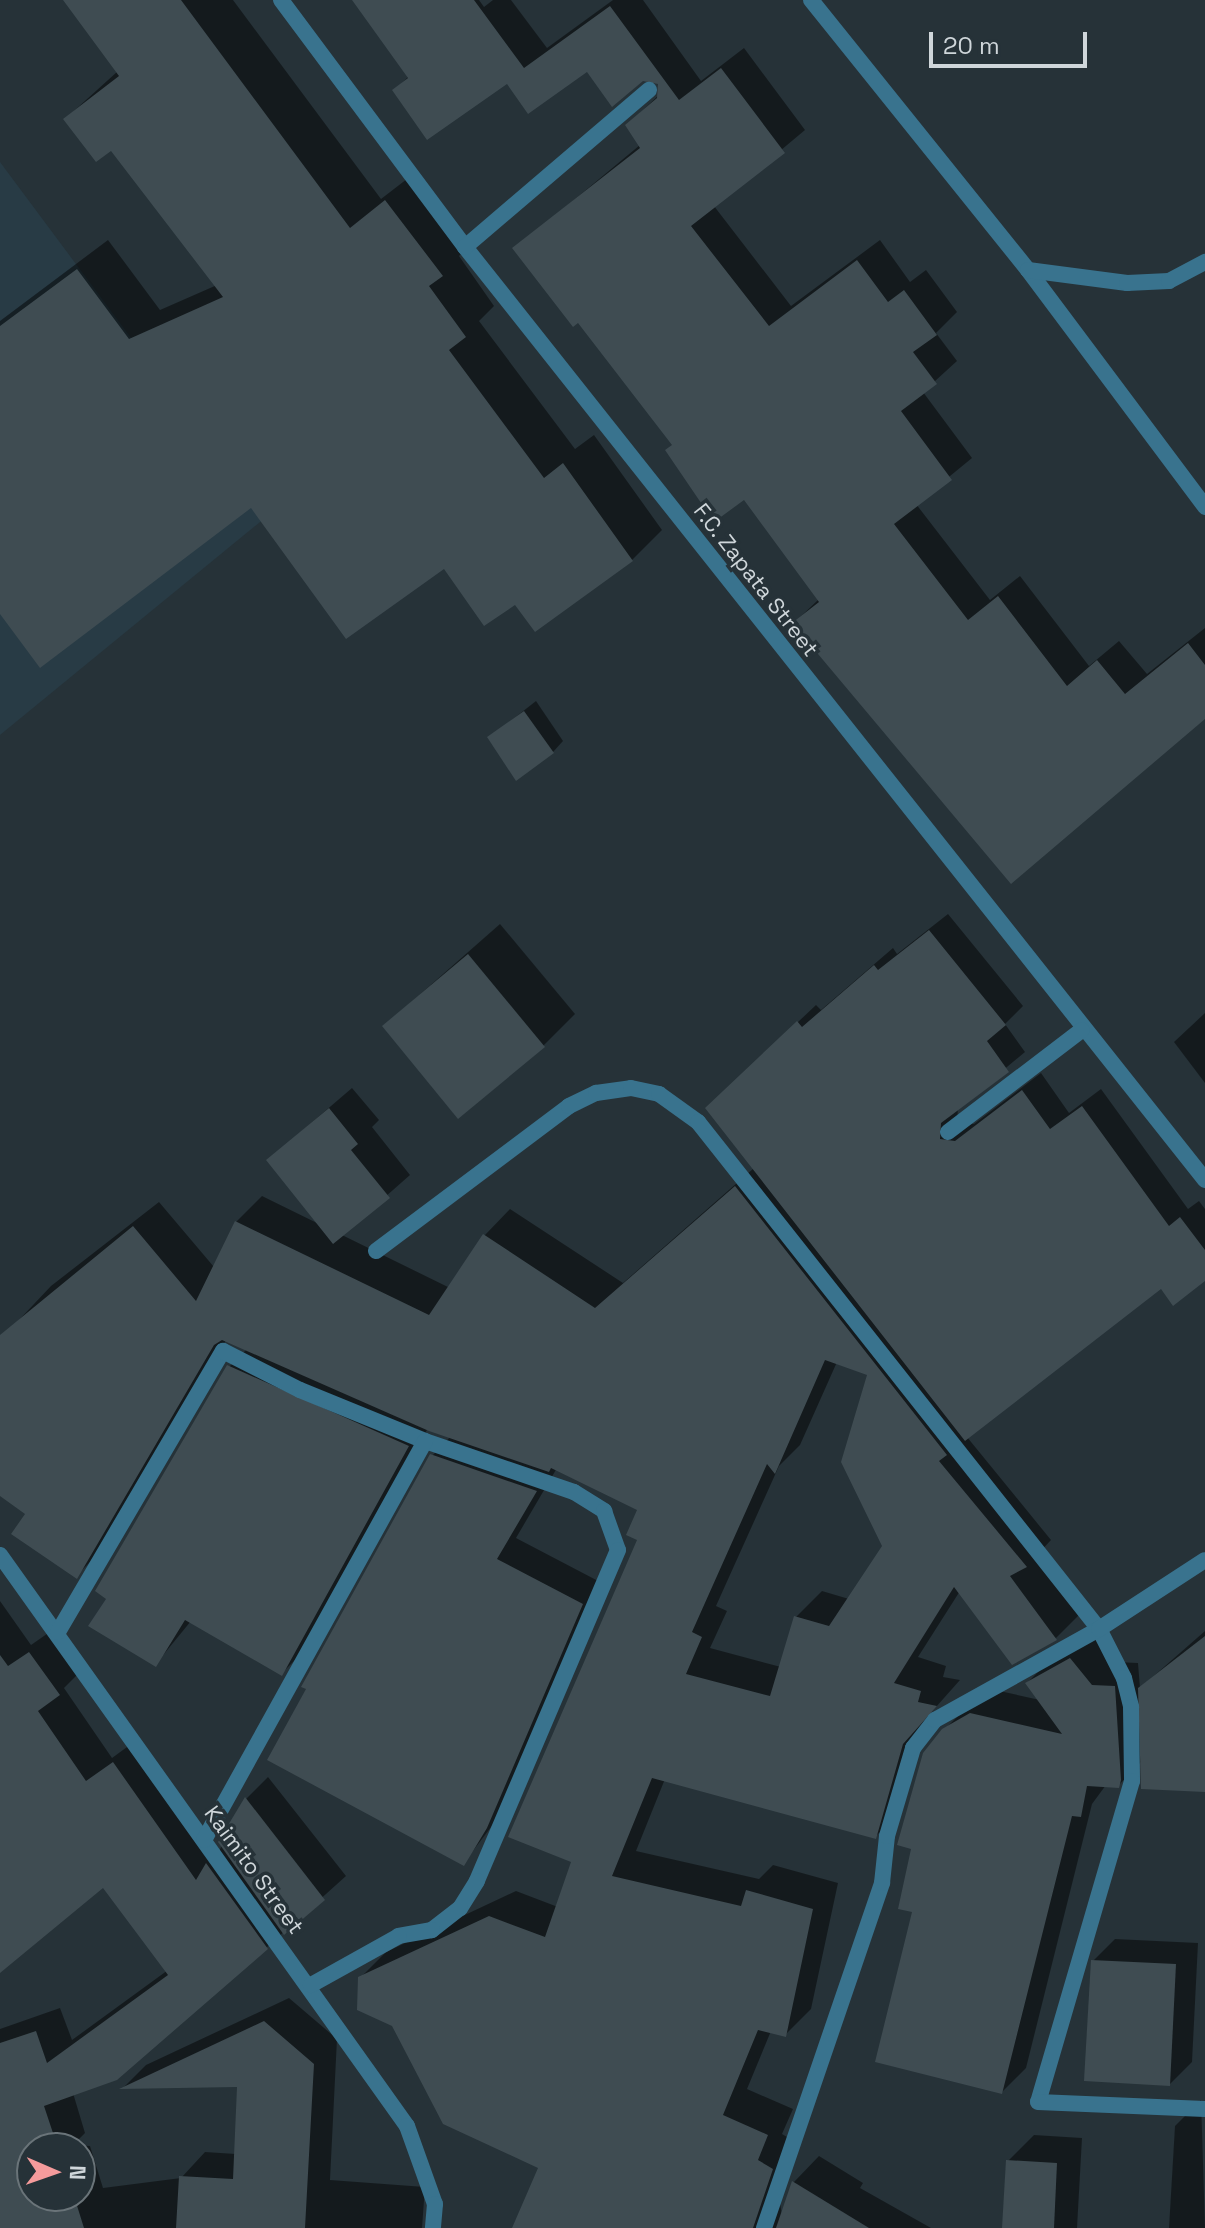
<!DOCTYPE html>
<style>
body{margin:0}
#map{position:relative;width:1205px;height:2228px;overflow:hidden;background:#263238;font-family:"Space Grotesk",sans-serif}
div>[style]{position:absolute}
.built>*{inset:0;background:#283b45}
.shadow>*{inset:0;background:#0007}
.building>*{inset:0;background:#3f4c52}
.service>*{height:16px;margin:-8px;padding:0 8px;transform-origin:8px;border-radius:8px;background:#39738e}
.minor>*{height:16px;margin:-8px;padding:0 8px;transform-origin:8px;border-radius:8px;background:#39738e}
span{translate:-50% -50%;white-space:nowrap;text-align:center;line-height:1.15;-webkit-text-stroke:7px #263238;paint-order:stroke}
.street-label{font-size:22px;color:#cfd6da}
.north{position:absolute;left:16px;top:2132px;width:80px;height:80px;box-sizing:border-box;background:#263238;border:2px solid #6a7479;border-radius:50%;rotate:92deg;font-size:22px;font-weight:700;line-height:32px;text-align:center;color:#cfd6da}
.north::after{content:'';display:block;margin:auto;width:28px;height:36px;background:#f59b9c;clip-path:polygon(50% 0,100% 100%,50% 72%,0 100%)}
.scale{position:absolute;left:929px;top:32px;width:158px;height:36px;box-sizing:border-box;border:4px solid #cfd6da;border-top:0;padding-left:10px;font-size:24px;line-height:28px;white-space:nowrap;color:#cfd6da;-webkit-text-stroke:6px #263238;paint-order:stroke}
</style>
<div id="map">
<div class="built">
<i style="clip-path:polygon(0 162px,265px 518px,0 735px)"></i>
</div>
<div class="shadow">
<i style="clip-path:polygon(65px 0,233px 0,381px 199px,416px 172px,471px 244px,459px 256px,494px 306px,479px 321px,575px 449px,594px 435px,662px 530px,632px 560px,515px 602px,444px 566px,251px 505px,0 611px,0 321px,108px 240px,160px 310px,217px 285px,112px 148px,65px 119px,118px 71px)"></i>
<i style="clip-path:polygon(354px 0,479px 0,484px 7px,493px 0,511px 0,547px 48px,613px 0,643px 0,701px 81px,744px 48px,805px 130px,714px 206px,791px 306px,880px 240px,910px 282px,926px 270px,957px 312px,936px 333px,957px 361px,923px 392px,972px 458px,916px 504px,990px 600px,1020px 576px,1089px 666px,1119px 641px,1147px 674px,1205px 628px,1205px 718px,1011px 881px,794px 623px,819px 599px,744px 497px,674px 444px,579px 320px,515px 249px,640px 145px,627px 125px,659px 95px,660px 82px,587px 70px,394px 91px,409px 76px)"></i>
<i style="clip-path:polygon(536px 701px,563px 741px,553px 752px,489px 738px)"></i>
<i style="clip-path:polygon(evenodd,948px 914px,1023px 1006px,1005px 1024px,1025px 1052px,958px 1108px,957px 1122px,974px 1124px,1041px 1073px,1069px 1113px,1101px 1089px,1188px 1209px,1199px 1201px,1205px 1209px,1205px 1279px,1161px 1286px,967px 1437px,1051px 1540px,1038px 1554px,1081px 1613px,1056px 1638px,960px 1591px,918px 1657px,946px 1666px,943px 1677px,960px 1680px,928px 1716px,901px 1811px,875px 1837px,665px 1779px,636px 1851px,759px 1879px,773px 1865px,838px 1883px,811px 2009px,785px 2035px,771px 2031px,747px 2089px,793px 2109px,782px 2134px,797px 2143px,779px 2197px,782px 2215px,794px 2182px,819px 2156px,863px 2183px,860px 2188px,931px 2228px,514px 2228px,541px 2167px,394px 2024px,360px 1978px,386px 1952px,516px 1891px,558px 1907px,574px 1861px,640px 1539px,640px 1509px,557px 1468px,516px 1538px,602px 1583px,507px 1806px,463px 1864px,432px 1456px,451px 1436px,428px 1428px,304px 1651px,282px 1673px,191px 1621px,155px 1665px,108px 1598px,229px 1367px,247px 1349px,226px 1340px,102px 1550px,76px 1576px,28px 1513px,0 1494px,0 1340px,51px 1286px,159px 1202px,214px 1267px,236px 1222px,262px 1196px,319px 1224px,268px 1160px,352px 1088px,379px 1120px,372px 1127px,410px 1175px,342px 1235px,450px 1288px,485px 1235px,510px 1209px,623px 1283px,754px 1168px,726px 1090px,816px 1005px,821px 1010px,893px 948px,897px 954px,948px 914px,837px 1362px,870px 1374px,885px 1546px,849px 1599px,822px 1591px,796px 1617px,781px 1667px,710px 1648px,727px 1611px,716px 1606px,779px 1466px,800px 1445px,837px 1362px)"></i>
<i style="clip-path:polygon(500px 924px,575px 1014px,543px 1046px,384px 1026px)"></i>
<i style="clip-path:polygon(1205px 1013px,1205px 1083px,1174px 1042px)"></i>
<i style="clip-path:polygon(evenodd,0 1601px,31px 1645px,54px 1629px,83px 1669px,64px 1688px,112px 1758px,138px 1739px,218px 1853px,246px 1799px,268px 1777px,346px 1876px,266px 1948px,73px 2093px,85px 2133px,73px 2145px,90px 2146px,103px 2188px,181px 2178px,205px 2152px,236px 2154px,239px 2085px,124px 2087px,146px 2065px,289px 1998px,337px 2039px,330px 2180px,425px 2187px,422px 2228px,0 2228px,0 2029px,60px 2008px,72px 2040px,168px 1970px,104px 1885px,0 1970px,0 1601px,32px 2148px,80px 2148px,80px 2196px,32px 2196px,32px 2148px)"></i>
<i style="clip-path:polygon(1205px 1631px,1205px 1790px,1142px 1761px,1118px 1786px,1106px 1785px,1092px 1804px,1026px 2068px,1002px 2092px,914px 1910px,944px 1730px,969px 1705px,995px 1690px,1040px 1700px,1027px 1683px,1051px 1659px,1095px 1635px,1116px 1662px,1138px 1663px,1140px 1688px)"></i>
<i style="clip-path:polygon(1115px 1939px,1198px 1943px,1192px 2062px,1170px 2084px,1093px 1961px)"></i>
<i style="clip-path:polygon(1201px 2100px,1205px 2228px,1169px 2228px,1175px 2126px)"></i>
<i style="clip-path:polygon(1034px 2135px,1082px 2138px,1077px 2228px,1004px 2228px,1008px 2161px)"></i>
</div>
<div class="building">
<i style="clip-path:polygon(63px 0,181px 0,350px 228px,385px 200px,443px 276px,429px 286px,466px 337px,449px 350px,544px 478px,563px 463px,633px 561px,535px 632px,515px 605px,484px 626px,444px 569px,346px 639px,251px 508px,40px 668px,0 614px,0 326px,77px 269px,129px 339px,223px 297px,111px 151px,96px 162px,63px 119px,119px 76px)"></i>
<i style="clip-path:polygon(352px 0,474px 0,524px 68px,610px 6px,679px 100px,721px 68px,785px 153px,691px 226px,769px 326px,857px 260px,888px 302px,904px 290px,937px 335px,913px 352px,937px 384px,901px 411px,952px 480px,894px 524px,968px 620px,998px 596px,1067px 686px,1097px 660px,1125px 694px,1188px 643px,1205px 665px,1205px 719px,1011px 884px,792px 623px,819px 602px,744px 500px,714px 522px,665px 450px,672px 445px,578px 323px,573px 327px,512px 248px,640px 148px,625px 125px,657px 98px,658px 84px,643px 81px,612px 107px,587px 72px,528px 114px,507px 84px,427px 140px,392px 90px,408px 78px)"></i>
<i style="clip-path:polygon(524px 711px,554px 753px,516px 781px,487px 737px)"></i>
<i style="clip-path:polygon(929px 930px,1006px 1025px,987px 1041px,1009px 1072px,941px 1123px,940px 1139px,955px 1141px,1022px 1090px,1050px 1129px,1082px 1106px,1169px 1226px,1180px 1217px,1205px 1250px,1205px 1281px,1173px 1306px,1161px 1289px,965px 1441px,705px 1108px,797px 1021px,802px 1027px,874px 965px,878px 970px)"></i>
<i style="clip-path:polygon(468px 954px,545px 1047px,458px 1119px,382px 1026px)"></i>
<i style="clip-path:polygon(329px 1108px,358px 1144px,351px 1150px,390px 1198px,333px 1244px,266px 1160px)"></i>
<i style="clip-path:polygon(evenodd,735px 1186px,947px 1455px,939px 1461px,1027px 1567px,1010px 1576px,1057px 1640px,1012px 1665px,954px 1587px,894px 1683px,921px 1691px,918px 1702px,937px 1706px,903px 1744px,876px 1839px,652px 1778px,612px 1876px,741px 1906px,746px 1890px,813px 1909px,786px 2037px,758px 2030px,723px 2115px,768px 2135px,758px 2160px,773px 2169px,753px 2228px,512px 2228px,538px 2168px,443px 2124px,392px 2026px,357px 2010px,358px 1977px,489px 1916px,545px 1937px,571px 1862px,508px 1837px,637px 1540px,626px 1535px,637px 1510px,551px 1468px,549px 1472px,429px 1431px,222px 1340px,214px 1345px,77px 1579px,11px 1534px,25px 1514px,0 1496px,0 1335px,133px 1226px,196px 1301px,235px 1221px,429px 1315px,483px 1234px,595px 1308px,735px 1186px,825px 1360px,867px 1375px,841px 1462px,882px 1546px,829px 1626px,794px 1616px,770px 1696px,686px 1674px,702px 1637px,692px 1632px,767px 1464px,775px 1474px,825px 1360px)"></i>
<i style="clip-path:polygon(227px 1365px,409px 1446px,282px 1676px,185px 1620px,156px 1667px,88px 1626px,106px 1599px,95px 1591px)"></i>
<i style="clip-path:polygon(430px 1454px,537px 1491px,497px 1559px,583px 1604px,487px 1828px,464px 1866px,267px 1760px,306px 1689px,301px 1687px)"></i>
<i style="clip-path:polygon(1205px 1636px,1205px 1792px,1141px 1789px,1138px 1688px)"></i>
<i style="clip-path:polygon(29px 1652px,60px 1695px,38px 1711px,86px 1781px,113px 1762px,196px 1880px,206px 1863px,268px 1949px,117px 2080px,44px 2106px,58px 2148px,32px 2148px,32px 2196px,74px 2196px,84px 2228px,0 2228px,0 2043px,36px 2031px,47px 2063px,168px 1975px,103px 1888px,0 1973px,0 1655px,8px 1666px)"></i>
<i style="clip-path:polygon(1070px 1658px,1092px 1685px,1115px 1686px,1121px 1780px,1119px 1788px,1087px 1786px,1081px 1817px,1072px 1816px,1002px 2094px,875px 2062px,912px 1912px,898px 1909px,911px 1849px,897px 1845px,923px 1753px,942px 1729px,970px 1713px,1062px 1734px,1025px 1683px)"></i>
<i style="clip-path:polygon(245px 1797px,325px 1900px,284px 1935px,218px 1842px)"></i>
<i style="clip-path:polygon(1091px 1960px,1176px 1964px,1170px 2086px,1084px 2081px)"></i>
<i style="clip-path:polygon(264px 2021px,314px 2064px,305px 2228px,176px 2228px,179px 2176px,233px 2179px,237px 2087px,119px 2089px)"></i>
<i style="clip-path:polygon(1006px 2160px,1057px 2163px,1054px 2228px,1002px 2228px)"></i>
<i style="clip-path:polygon(792px 2181px,869px 2228px,776px 2228px)"></i>
</div>
<div class="service">
<i style="left:811px;top:0;width:346px;rotate:51.2deg"></i>
<i style="left:1028px;top:270px;width:296px;rotate:53.2deg"></i>
<i style="left:1028px;top:270px;width:100px;rotate:7.5deg"></i>
<i style="left:1127px;top:283px;width:42px;rotate:-2.7deg"></i>
<i style="left:1169px;top:281px;width:41px;rotate:-27.8deg"></i>
</div>
<div class="minor">
<i style="left:281px;top:0;width:308px;rotate:53.3deg"></i>
<i style="left:465px;top:247px;width:1191px;rotate:51.58deg"></i>
<i style="left:465px;top:247px;width:242px;rotate:-40.5deg"></i>
<i style="left:948px;top:1132px;width:168px;rotate:-37.3deg"></i>
<i style="left:376px;top:1251px;width:241px;rotate:-36.9deg"></i>
<i style="left:569px;top:1106px;width:30px;rotate:-26deg"></i>
<i style="left:596px;top:1093px;width:35px;rotate:-8deg"></i>
<i style="left:631px;top:1088px;width:29px;rotate:12deg"></i>
<i style="left:659px;top:1094px;width:48px;rotate:35.7deg"></i>
<i style="left:698px;top:1122px;width:646px;rotate:51.66deg"></i>
<i style="left:1099px;top:1629px;width:55px;rotate:63deg"></i>
<i style="left:1124px;top:1678px;width:30px;rotate:76deg"></i>
<i style="left:1131px;top:1707px;width:74px;rotate:89.2deg"></i>
<i style="left:1132px;top:1781px;width:334px;rotate:106.3deg"></i>
<i style="left:1038px;top:2102px;width:167px;rotate:2.4deg"></i>
<i style="left:0;top:1555px;width:701px;rotate:54.52deg"></i>
<i style="left:407px;top:2126px;width:83px;rotate:70.3deg"></i>
<i style="left:435px;top:2204px;width:24px;rotate:95deg"></i>
<i style="left:58px;top:1632px;width:326px;rotate:-59.6deg"></i>
<i style="left:223px;top:1351px;width:86px;rotate:26.9deg"></i>
<i style="left:300px;top:1390px;width:135px;rotate:22.2deg"></i>
<i style="left:425px;top:1441px;width:157px;rotate:18.9deg"></i>
<i style="left:574px;top:1492px;width:36px;rotate:32deg"></i>
<i style="left:604px;top:1511px;width:41px;rotate:70.3deg"></i>
<i style="left:618px;top:1550px;width:360px;rotate:113.1deg"></i>
<i style="left:477px;top:1881px;width:32px;rotate:122deg"></i>
<i style="left:460px;top:1908px;width:36px;rotate:142deg"></i>
<i style="left:432px;top:1930px;width:34px;rotate:170deg"></i>
<i style="left:399px;top:1936px;width:101px;rotate:150.9deg"></i>
<i style="left:204px;top:1840px;width:456px;rotate:-61deg"></i>
<i style="left:764px;top:2228px;width:365px;rotate:-71.1deg"></i>
<i style="left:882px;top:1883px;width:47px;rotate:-83.9deg"></i>
<i style="left:887px;top:1836px;width:92px;rotate:-73.5deg"></i>
<i style="left:913px;top:1748px;width:36px;rotate:-52deg"></i>
<i style="left:935px;top:1720px;width:188px;rotate:-29deg"></i>
<i style="left:1099px;top:1629px;width:126px;rotate:-33.1deg"></i>
</div>
<div class="street-label">
<span style="left:756px;top:580px;rotate:52deg">F.C. Zapata Street</span>
<span style="left:254px;top:1870px;rotate:54deg">Kaimito Street</span>
</div>
<div class="north">N</div>
<div class="scale">20 m</div>
</div>
